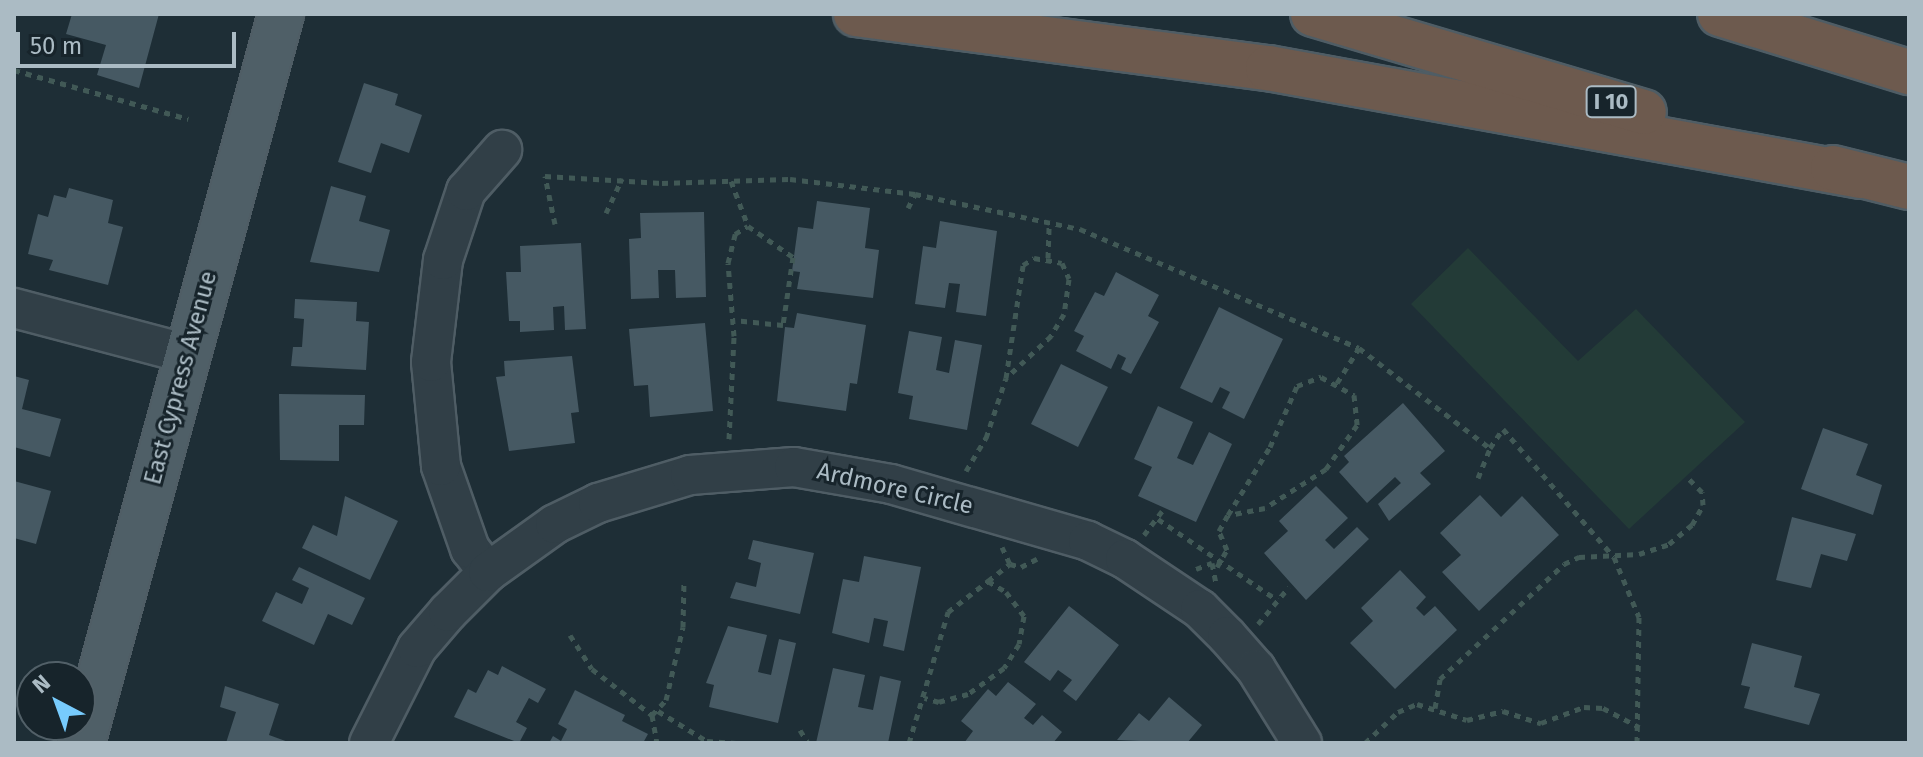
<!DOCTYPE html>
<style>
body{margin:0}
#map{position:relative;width:1923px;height:757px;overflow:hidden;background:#1e2e36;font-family:"Fira Sans",sans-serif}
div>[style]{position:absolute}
.green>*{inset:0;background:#233b37}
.building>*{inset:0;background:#465963}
.path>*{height:5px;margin-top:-2.5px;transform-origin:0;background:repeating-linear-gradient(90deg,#415956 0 6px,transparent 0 12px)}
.roads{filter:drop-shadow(2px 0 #4f5d65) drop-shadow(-2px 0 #4f5d65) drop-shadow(0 2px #4f5d65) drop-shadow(0 -2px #4f5d65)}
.minor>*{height:38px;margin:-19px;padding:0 19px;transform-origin:19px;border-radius:19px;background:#313f47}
.major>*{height:44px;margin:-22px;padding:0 22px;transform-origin:22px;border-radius:22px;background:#4f5f67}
.highway>*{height:44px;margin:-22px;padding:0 22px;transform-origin:22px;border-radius:22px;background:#6d5a4e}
span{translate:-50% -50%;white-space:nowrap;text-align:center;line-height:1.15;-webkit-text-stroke:6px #17242b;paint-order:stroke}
.shield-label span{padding:2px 6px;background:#17242b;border:2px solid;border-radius:6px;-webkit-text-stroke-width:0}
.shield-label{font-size:22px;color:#abbbc4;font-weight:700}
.street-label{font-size:24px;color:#abbbc4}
.frame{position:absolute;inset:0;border:16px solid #abbbc4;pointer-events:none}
.north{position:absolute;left:16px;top:661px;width:80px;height:80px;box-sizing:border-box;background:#17242b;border:2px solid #526068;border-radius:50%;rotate:319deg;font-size:22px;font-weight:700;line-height:32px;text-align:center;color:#abbbc4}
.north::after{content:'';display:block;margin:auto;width:28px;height:36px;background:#77cbfd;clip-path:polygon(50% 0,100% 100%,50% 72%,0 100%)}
.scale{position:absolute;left:16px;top:32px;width:220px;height:36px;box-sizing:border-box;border:4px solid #abbbc4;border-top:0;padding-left:10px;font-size:24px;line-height:28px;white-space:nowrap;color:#abbbc4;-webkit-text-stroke:6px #17242b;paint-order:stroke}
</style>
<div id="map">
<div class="green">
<i style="clip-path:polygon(1468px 248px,1578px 361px,1636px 309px,1745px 422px,1629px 529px,1411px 304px)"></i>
</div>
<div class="building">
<i style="clip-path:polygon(72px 14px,159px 14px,139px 88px,97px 75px,106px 45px,66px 34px)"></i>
<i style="clip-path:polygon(364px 83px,398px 94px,395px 105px,422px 115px,409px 153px,381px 143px,371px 173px,338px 162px)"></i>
<i style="clip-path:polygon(331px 186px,366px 196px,359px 221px,390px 230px,379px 272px,310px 262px)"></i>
<i style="clip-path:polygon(69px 188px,113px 200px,108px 223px,123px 227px,108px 285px,49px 270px,53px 260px,28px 254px,38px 214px,48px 217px,54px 195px,66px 198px)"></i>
<i style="clip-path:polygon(817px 201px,870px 208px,865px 248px,879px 250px,873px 298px,797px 289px,800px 272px,792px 271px,798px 227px,813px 229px)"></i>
<i style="clip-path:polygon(704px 212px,706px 297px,676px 298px,675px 270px,658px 270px,659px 298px,631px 299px,629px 239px,641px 238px,640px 213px)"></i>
<i style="clip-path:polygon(940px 221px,997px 231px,986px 316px,956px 312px,960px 284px,949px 283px,945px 308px,915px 304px,923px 246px,936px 248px)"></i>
<i style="clip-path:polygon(581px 243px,586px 329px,565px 330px,564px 306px,553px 307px,554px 330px,520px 332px,520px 321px,509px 321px,506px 272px,521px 272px,520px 246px)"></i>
<i style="clip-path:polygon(1116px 272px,1159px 295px,1148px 316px,1159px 322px,1131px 374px,1121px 369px,1126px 358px,1118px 354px,1111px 369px,1076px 351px,1084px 336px,1074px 331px,1095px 292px,1104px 296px)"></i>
<i style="clip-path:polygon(295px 299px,357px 302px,356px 321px,369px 322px,366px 370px,291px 366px,293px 347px,302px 347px,304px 319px,294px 318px)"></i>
<i style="clip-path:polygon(1219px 307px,1283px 339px,1244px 419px,1222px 408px,1230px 392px,1220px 387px,1212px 403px,1180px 388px)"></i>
<i style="clip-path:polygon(797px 313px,866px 325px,857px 384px,850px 383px,846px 411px,777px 401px,785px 327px,794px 328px)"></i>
<i style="clip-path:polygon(705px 323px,713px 411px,650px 417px,648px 385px,634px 386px,629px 329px)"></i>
<i style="clip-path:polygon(909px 331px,942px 337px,936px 370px,949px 373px,955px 340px,982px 345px,967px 430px,909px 419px,913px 396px,898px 393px)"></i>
<i style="clip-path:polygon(572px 356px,579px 412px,571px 413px,575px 443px,509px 451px,496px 377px,505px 376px,504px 361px)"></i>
<i style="clip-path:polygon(1061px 364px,1108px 387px,1078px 447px,1031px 424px)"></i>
<i style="clip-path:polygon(14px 376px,29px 380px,22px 409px,61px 419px,50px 457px,14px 447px)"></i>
<i style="clip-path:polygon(279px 394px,365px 395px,364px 425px,339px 425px,339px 461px,280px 460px)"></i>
<i style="clip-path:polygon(1403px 403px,1445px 451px,1420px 473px,1431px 484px,1389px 521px,1378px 504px,1401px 483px,1395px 477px,1367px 503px,1339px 472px,1349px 462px,1344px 456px)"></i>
<i style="clip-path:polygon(1158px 406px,1193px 422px,1177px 458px,1193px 465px,1209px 432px,1232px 444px,1196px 522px,1138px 496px,1152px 467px,1134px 459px)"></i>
<i style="clip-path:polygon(1823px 428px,1868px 444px,1856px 475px,1882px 485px,1873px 515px,1801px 489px)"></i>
<i style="clip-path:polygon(14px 481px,51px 491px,36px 544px,14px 538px)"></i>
<i style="clip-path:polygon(1316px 486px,1348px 518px,1325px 540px,1334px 549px,1357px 527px,1369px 539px,1306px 600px,1264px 553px,1288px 531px,1279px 521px)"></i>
<i style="clip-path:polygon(1480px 495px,1501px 517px,1522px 496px,1559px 535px,1479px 611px,1442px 572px,1461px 555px,1440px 533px)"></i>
<i style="clip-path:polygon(345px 496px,398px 521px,370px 580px,302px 548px,313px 525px,337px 536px)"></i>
<i style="clip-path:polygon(1792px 517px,1856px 534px,1847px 561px,1821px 554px,1811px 588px,1776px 580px)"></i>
<i style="clip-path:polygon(753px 540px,814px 553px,800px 614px,730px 598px,736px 582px,756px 587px,761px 563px,748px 559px)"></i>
<i style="clip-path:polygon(864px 556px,921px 567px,904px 651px,883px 646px,888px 621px,874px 618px,869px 643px,832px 633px,843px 579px,859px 582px)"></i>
<i style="clip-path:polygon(299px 567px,365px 598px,352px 625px,328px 614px,314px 645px,262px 621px,276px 592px,302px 604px,309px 588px,292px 580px)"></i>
<i style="clip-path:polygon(1400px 570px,1426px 597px,1416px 608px,1424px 616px,1435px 606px,1457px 630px,1395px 689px,1350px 643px,1373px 621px,1361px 608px)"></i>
<i style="clip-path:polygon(1069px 606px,1119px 645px,1076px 701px,1063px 691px,1072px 680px,1058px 670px,1050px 681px,1024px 662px)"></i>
<i style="clip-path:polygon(728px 626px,767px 635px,758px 672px,771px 675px,779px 639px,796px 643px,778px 723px,709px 707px,714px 685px,706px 683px)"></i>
<i style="clip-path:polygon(1752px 643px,1802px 656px,1794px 687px,1820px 694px,1809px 725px,1744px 708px,1750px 687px,1741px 685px)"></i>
<i style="clip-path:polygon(502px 666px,546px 689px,538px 703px,529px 698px,516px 722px,527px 728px,519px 743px,454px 717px,468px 689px,476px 693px,488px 670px,498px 675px)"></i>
<i style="clip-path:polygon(833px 668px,865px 675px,858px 707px,873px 710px,880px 676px,901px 681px,888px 743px,816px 743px)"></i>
<i style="clip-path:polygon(1008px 682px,1036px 704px,1024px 718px,1033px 725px,1042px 715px,1062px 732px,1053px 743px,964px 743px,973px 731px,961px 721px,988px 689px,996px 696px)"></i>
<i style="clip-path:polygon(225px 686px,279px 704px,269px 735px,291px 743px,226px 743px,236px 712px,220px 707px)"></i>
<i style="clip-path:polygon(575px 690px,625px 715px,622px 721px,648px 734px,643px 743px,549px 743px,553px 736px,561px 741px,567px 729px,558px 724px)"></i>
<i style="clip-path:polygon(1169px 697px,1202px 725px,1187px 743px,1117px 740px,1139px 713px,1149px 721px)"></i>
</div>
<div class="path">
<i style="left:14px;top:70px;width:181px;rotate:15.7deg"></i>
<i style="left:731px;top:181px;width:48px;rotate:69.3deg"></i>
<i style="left:908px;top:208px;width:16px;rotate:-63deg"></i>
<i style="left:606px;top:213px;width:38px;rotate:-65deg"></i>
<i style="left:555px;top:224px;width:49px;rotate:-101.8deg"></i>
<i style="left:545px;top:176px;width:117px;rotate:3.4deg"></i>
<i style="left:662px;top:183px;width:128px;rotate:-1.8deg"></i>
<i style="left:790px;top:179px;width:126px;rotate:6.8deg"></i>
<i style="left:915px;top:194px;width:169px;rotate:12deg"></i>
<i style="left:1080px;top:229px;width:303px;rotate:23.1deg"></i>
<i style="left:1359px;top:348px;width:165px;rotate:37.4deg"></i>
<i style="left:1490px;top:448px;width:23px;rotate:-56deg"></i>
<i style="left:1503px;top:429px;width:169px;rotate:49.1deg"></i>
<i style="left:1614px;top:557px;width:65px;rotate:67.4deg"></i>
<i style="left:1639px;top:617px;width:126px;rotate:90.9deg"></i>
<i style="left:1048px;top:258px;width:34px;rotate:-88deg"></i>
<i style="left:1337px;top:383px;width:41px;rotate:-57.8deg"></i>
<i style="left:729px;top:439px;width:103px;rotate:-87.2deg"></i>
<i style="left:734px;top:336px;width:73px;rotate:-94.7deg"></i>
<i style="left:728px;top:263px;width:30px;rotate:-76deg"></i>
<i style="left:735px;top:234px;width:15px;rotate:-32deg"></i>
<i style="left:748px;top:226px;width:55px;rotate:34.6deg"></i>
<i style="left:793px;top:257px;width:69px;rotate:98.4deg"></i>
<i style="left:783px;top:325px;width:50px;rotate:-174.3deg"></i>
<i style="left:966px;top:471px;width:39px;rotate:-59deg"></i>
<i style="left:986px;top:438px;width:63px;rotate:-71.6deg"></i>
<i style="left:1006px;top:378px;width:114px;rotate:-81.4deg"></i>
<i style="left:1023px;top:265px;width:13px;rotate:-32deg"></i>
<i style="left:1034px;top:258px;width:28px;rotate:10deg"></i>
<i style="left:1062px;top:263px;width:17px;rotate:66deg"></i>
<i style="left:1069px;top:279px;width:35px;rotate:98deg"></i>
<i style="left:1064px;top:314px;width:26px;rotate:121deg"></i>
<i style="left:1051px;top:336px;width:62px;rotate:137deg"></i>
<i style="left:1478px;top:478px;width:32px;rotate:-68deg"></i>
<i style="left:1158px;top:519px;width:144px;rotate:34.2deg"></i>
<i style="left:1144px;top:535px;width:30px;rotate:-53deg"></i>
<i style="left:1002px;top:547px;width:19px;rotate:65deg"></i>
<i style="left:1010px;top:564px;width:11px;rotate:15deg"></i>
<i style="left:1021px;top:567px;width:18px;rotate:-27deg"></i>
<i style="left:1217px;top:567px;width:20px;rotate:-60deg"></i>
<i style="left:1227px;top:550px;width:21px;rotate:-113deg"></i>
<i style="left:1219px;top:531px;width:18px;rotate:-61deg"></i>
<i style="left:1228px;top:515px;width:80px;rotate:-58.3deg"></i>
<i style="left:1270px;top:447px;width:67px;rotate:-66.1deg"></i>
<i style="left:1297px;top:386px;width:26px;rotate:-21deg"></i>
<i style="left:1321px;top:377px;width:38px;rotate:29deg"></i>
<i style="left:1354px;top:395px;width:30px;rotate:84deg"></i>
<i style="left:1357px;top:425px;width:54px;rotate:125.2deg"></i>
<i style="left:1326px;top:469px;width:72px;rotate:147.4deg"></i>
<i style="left:1265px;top:508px;width:38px;rotate:169deg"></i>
<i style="left:1196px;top:569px;width:17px;rotate:-21deg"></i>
<i style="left:1212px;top:563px;width:21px;rotate:79deg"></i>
<i style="left:988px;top:581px;width:28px;rotate:-38deg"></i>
<i style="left:1258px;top:624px;width:48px;rotate:-50deg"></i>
<i style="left:570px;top:635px;width:40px;rotate:57.1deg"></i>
<i style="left:592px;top:669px;width:76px;rotate:37.5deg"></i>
<i style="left:652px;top:715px;width:28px;rotate:80deg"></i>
<i style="left:1435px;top:708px;width:29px;rotate:-80deg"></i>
<i style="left:1440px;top:679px;width:169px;rotate:-42.8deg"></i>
<i style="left:1564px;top:564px;width:17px;rotate:-25deg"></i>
<i style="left:1579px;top:557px;width:60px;rotate:-2.9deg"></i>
<i style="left:1639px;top:554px;width:32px;rotate:-18deg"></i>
<i style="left:1669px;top:544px;width:30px;rotate:-40deg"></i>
<i style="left:1692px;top:525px;width:23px;rotate:-61deg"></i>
<i style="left:1703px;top:505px;width:13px;rotate:-94deg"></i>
<i style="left:1702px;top:492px;width:18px;rotate:-135deg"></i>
<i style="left:658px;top:711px;width:57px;rotate:31.5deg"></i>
<i style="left:707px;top:741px;width:29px;rotate:4deg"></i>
<i style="left:652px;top:715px;width:21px;rotate:-47deg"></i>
<i style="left:666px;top:700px;width:75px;rotate:-76.9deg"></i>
<i style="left:683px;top:627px;width:46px;rotate:-88.8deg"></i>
<i style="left:800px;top:730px;width:15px;rotate:58deg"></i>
<i style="left:909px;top:743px;width:137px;rotate:-73.4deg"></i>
<i style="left:948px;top:612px;width:51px;rotate:-37.8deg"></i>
<i style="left:988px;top:581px;width:21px;rotate:31deg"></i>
<i style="left:1006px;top:592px;width:30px;rotate:53deg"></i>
<i style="left:1024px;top:616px;width:28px;rotate:100deg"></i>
<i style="left:1019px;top:644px;width:28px;rotate:122deg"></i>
<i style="left:1004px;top:668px;width:44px;rotate:144.2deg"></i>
<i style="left:968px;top:694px;width:30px;rotate:165deg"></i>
<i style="left:939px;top:702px;width:15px;rotate:-164deg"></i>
<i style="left:1365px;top:743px;width:45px;rotate:-43.2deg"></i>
<i style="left:1398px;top:712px;width:21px;rotate:-23deg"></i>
<i style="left:1417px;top:704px;width:52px;rotate:17.7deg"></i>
<i style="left:1467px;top:720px;width:37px;rotate:-14deg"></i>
<i style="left:1503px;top:711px;width:40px;rotate:18deg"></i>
<i style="left:1541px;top:723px;width:46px;rotate:-20.4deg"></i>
<i style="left:1584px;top:707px;width:19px;rotate:3deg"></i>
<i style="left:1603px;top:708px;width:41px;rotate:27.8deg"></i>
</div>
<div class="roads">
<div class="minor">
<i style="left:14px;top:308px;width:180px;rotate:14.8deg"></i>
<i style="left:488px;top:572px;width:29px;rotate:-128deg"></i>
<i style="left:470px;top:549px;width:88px;rotate:-109.3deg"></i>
<i style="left:441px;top:466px;width:104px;rotate:-95.5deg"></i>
<i style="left:431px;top:362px;width:103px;rotate:-83.3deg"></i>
<i style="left:443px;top:260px;width:73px;rotate:-71.6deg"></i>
<i style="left:466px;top:191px;width:55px;rotate:-48.7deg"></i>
<i style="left:369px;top:743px;width:106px;rotate:-63.2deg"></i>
<i style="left:417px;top:648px;width:48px;rotate:-49.3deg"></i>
<i style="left:448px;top:612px;width:57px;rotate:-45deg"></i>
<i style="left:488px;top:572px;width:82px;rotate:-35.6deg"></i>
<i style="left:555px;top:524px;width:48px;rotate:-26deg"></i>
<i style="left:598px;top:503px;width:96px;rotate:-16.9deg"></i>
<i style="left:690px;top:475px;width:104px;rotate:-4.4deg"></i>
<i style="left:794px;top:467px;width:98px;rotate:9.9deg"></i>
<i style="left:891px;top:484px;width:205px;rotate:16.1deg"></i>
<i style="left:1088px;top:541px;width:41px;rotate:25.9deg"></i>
<i style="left:1125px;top:559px;width:90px;rotate:33.7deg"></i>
<i style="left:1200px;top:609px;width:38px;rotate:45deg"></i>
<i style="left:1227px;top:636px;width:44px;rotate:48.7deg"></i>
<i style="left:1256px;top:669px;width:87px;rotate:58.1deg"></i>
</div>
<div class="major">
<i style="left:82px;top:743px;width:756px;rotate:-74.73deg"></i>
</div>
<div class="highway">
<i style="left:856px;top:14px;width:416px;rotate:7.5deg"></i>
<i style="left:1268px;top:68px;width:603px;rotate:10.32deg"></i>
<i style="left:1313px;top:14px;width:345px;rotate:16.5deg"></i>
<i style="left:1720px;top:14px;width:198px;rotate:17.1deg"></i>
<i style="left:1833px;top:168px;width:78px;rotate:14deg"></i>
</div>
</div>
<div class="shield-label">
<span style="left:1611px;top:102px">I 10</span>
</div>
<div class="street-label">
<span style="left:181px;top:378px;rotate:-75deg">East Cypress Avenue</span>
<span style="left:895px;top:489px;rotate:13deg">Ardmore Circle</span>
</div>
<div class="frame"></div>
<div class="north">N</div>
<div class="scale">50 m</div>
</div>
